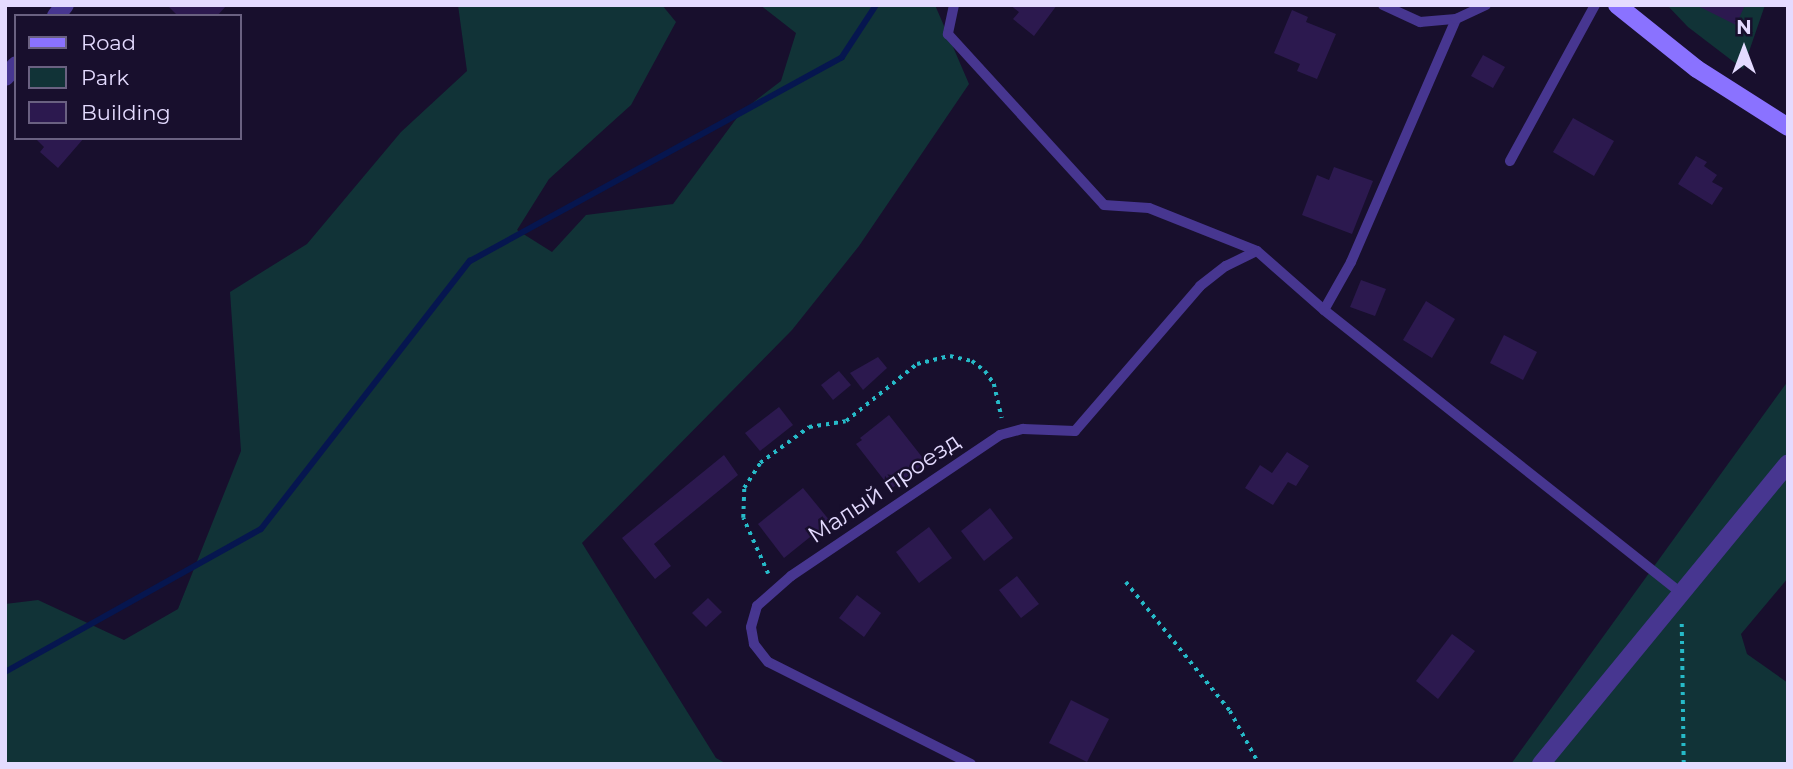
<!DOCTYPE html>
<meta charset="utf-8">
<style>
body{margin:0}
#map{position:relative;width:1793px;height:769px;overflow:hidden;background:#180f2d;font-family:Montserrat,sans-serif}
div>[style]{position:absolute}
.green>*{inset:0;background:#113337}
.stream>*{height:6px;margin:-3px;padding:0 3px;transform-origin:3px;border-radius:3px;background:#06164f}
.building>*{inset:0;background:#2c194f}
.path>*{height:3.5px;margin-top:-1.75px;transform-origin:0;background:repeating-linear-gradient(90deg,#26bac8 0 3.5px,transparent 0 8.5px)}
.lane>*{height:10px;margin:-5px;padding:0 5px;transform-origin:5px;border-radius:5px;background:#473690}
.street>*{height:18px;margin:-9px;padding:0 9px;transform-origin:9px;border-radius:9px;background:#473690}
.secondary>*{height:18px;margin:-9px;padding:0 9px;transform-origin:9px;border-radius:9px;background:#8a72ff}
span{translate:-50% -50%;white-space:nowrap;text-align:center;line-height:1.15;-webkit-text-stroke:5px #180f2d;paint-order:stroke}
.street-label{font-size:23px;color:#e4dbff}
.frame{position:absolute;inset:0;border:7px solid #e4dbff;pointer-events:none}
.legend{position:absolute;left:14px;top:14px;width:228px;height:126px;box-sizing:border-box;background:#180f2d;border:2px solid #6a6181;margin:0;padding:9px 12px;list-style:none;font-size:21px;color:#e4dbff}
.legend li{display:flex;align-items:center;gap:14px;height:35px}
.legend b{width:35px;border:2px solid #6a6181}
.north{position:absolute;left:1709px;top:14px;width:70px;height:70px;-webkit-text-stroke:5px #180f2d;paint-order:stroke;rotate:0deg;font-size:19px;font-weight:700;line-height:28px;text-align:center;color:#e4dbff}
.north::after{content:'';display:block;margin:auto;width:24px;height:32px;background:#e4dbff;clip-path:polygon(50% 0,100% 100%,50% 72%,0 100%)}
</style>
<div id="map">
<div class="green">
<i style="clip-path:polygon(458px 5px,662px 5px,676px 22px,631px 105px,549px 179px,517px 230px,552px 252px,586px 215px,673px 204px,742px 111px,781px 81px,796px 33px,760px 5px,935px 5px,969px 84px,859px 246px,792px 330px,582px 543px,716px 758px,727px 764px,5px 764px,5px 604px,38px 600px,124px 640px,178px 609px,241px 451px,230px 292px,307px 244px,401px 132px,467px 71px)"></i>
<i style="clip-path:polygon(1667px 5px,1765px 5px,1743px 69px,1688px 27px)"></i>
<i style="clip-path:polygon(1788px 381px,1788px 578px,1741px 634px,1747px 654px,1788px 683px,1788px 764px,1511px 764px)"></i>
</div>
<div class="stream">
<i style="left:5px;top:672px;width:293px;rotate:-29.2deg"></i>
<i style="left:261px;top:529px;width:340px;rotate:-52.1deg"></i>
<i style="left:470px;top:261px;width:424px;rotate:-28.7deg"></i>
<i style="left:842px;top:57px;width:62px;rotate:-56.8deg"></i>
</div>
<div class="building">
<i style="clip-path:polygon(167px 5px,227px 5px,217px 16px,178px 16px)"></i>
<i style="clip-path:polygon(1010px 5px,1057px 5px,1034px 36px,1013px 19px,1019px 12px)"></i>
<i style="clip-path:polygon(1696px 5px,1745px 5px,1736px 25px)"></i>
<i style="clip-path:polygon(1292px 10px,1308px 17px,1306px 22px,1336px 34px,1317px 79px,1297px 71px,1300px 64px,1274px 53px)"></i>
<i style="clip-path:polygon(1483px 55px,1505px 67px,1493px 88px,1471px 76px)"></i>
<i style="clip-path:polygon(1573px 118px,1614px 141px,1594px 176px,1553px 152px)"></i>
<i style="clip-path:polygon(35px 138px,84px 138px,58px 168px,40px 152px,44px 147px)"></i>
<i style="clip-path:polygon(1696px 156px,1707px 162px,1704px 166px,1717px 175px,1712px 182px,1723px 188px,1712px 205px,1678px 184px)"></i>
<i style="clip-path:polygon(1334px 167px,1373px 181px,1352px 234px,1302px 215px,1317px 175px,1329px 180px)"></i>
<i style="clip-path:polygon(1361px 280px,1386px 289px,1375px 316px,1350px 307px)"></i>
<i style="clip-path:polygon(1426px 301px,1455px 319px,1432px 358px,1403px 340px)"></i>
<i style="clip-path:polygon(1504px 335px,1537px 352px,1523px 380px,1490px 363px)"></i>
<i style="clip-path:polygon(878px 357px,887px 368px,863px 390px,850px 373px)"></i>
<i style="clip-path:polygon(839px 371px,851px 385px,833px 400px,821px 385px)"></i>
<i style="clip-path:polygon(779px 407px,793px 425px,760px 451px,745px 433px)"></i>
<i style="clip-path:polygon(889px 415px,926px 462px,891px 489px,856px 444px,862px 440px,860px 438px)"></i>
<i style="clip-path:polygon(1287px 452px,1309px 466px,1296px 486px,1288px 482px,1273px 505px,1245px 488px,1260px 465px,1272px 473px)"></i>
<i style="clip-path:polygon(724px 455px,738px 475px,654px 544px,671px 566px,655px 579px,622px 538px)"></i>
<i style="clip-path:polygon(803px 488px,830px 521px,784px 558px,758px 524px)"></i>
<i style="clip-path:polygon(990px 508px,1013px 538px,984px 561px,961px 531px)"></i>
<i style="clip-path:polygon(929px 527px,952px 558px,919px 583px,896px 552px)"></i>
<i style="clip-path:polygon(1017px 576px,1039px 604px,1021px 618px,999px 590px)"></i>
<i style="clip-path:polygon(857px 595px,881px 613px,864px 637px,839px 618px)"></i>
<i style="clip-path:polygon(708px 598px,722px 612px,706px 627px,692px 613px)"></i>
<i style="clip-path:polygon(1452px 634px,1475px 651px,1438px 699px,1416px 681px)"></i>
<i style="clip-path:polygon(1071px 700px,1109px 719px,1087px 762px,1049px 743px)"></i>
</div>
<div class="path">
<i style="left:768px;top:574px;width:61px;rotate:-114.1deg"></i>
<i style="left:743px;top:518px;width:30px;rotate:-88deg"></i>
<i style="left:744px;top:488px;width:30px;rotate:-57deg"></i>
<i style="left:760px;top:463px;width:61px;rotate:-36.3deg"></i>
<i style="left:809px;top:427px;width:37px;rotate:-9deg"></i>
<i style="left:846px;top:421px;width:91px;rotate:-38.8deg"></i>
<i style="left:917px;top:364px;width:34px;rotate:-14deg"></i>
<i style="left:950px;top:356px;width:23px;rotate:13deg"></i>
<i style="left:972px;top:361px;width:16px;rotate:38deg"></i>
<i style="left:985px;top:371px;width:16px;rotate:55deg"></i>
<i style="left:994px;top:384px;width:35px;rotate:77deg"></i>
<i style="left:1126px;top:582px;width:166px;rotate:51.1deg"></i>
<i style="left:1230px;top:711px;width:60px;rotate:61.3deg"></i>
<i style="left:1682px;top:624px;width:140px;rotate:89.2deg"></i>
</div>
<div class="lane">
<i style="left:954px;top:5px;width:30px;rotate:102deg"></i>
<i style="left:948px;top:34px;width:231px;rotate:47.6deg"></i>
<i style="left:1104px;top:205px;width:45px;rotate:3.8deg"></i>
<i style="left:1149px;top:208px;width:116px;rotate:21.7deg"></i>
<i style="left:1257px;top:251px;width:89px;rotate:41.4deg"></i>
<i style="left:1324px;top:310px;width:457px;rotate:38.4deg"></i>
<i style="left:1383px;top:5px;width:41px;rotate:24.7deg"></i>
<i style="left:1420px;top:22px;width:36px;rotate:-5deg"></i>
<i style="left:1510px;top:161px;width:178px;rotate:-61.4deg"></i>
<i style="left:1324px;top:310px;width:55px;rotate:-60.6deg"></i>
<i style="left:1351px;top:262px;width:265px;rotate:-66.6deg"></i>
<i style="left:1456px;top:19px;width:33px;rotate:-25deg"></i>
<i style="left:971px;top:764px;width:227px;rotate:-153.3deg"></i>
<i style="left:768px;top:662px;width:23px;rotate:-128deg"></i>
<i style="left:754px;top:644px;width:17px;rotate:-100deg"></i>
<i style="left:751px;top:627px;width:22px;rotate:-74deg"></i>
<i style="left:757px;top:606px;width:45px;rotate:-41.4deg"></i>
<i style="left:791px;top:576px;width:252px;rotate:-34deg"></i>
<i style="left:1000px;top:435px;width:24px;rotate:-15deg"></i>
<i style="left:1023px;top:429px;width:52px;rotate:2.2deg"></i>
<i style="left:1075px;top:431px;width:191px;rotate:-49.2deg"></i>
<i style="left:1200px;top:286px;width:33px;rotate:-38deg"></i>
<i style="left:1226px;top:266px;width:34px;rotate:-26deg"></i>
</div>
<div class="street">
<i style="left:56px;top:16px;width:14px;rotate:-51deg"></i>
<i style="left:5px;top:77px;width:16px;rotate:-47deg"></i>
<i style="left:1541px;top:764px;width:389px;rotate:-50.6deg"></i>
</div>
<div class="secondary">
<i style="left:1617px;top:5px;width:102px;rotate:38.7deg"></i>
<i style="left:1697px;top:69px;width:108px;rotate:32.5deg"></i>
</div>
<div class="street-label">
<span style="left:884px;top:488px;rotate:-34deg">Малый проезд</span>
</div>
<div class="frame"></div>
<ul class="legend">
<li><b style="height:9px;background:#8a72ff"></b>Road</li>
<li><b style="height:19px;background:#113337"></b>Park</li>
<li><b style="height:19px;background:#2c194f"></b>Building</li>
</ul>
<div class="north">N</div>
</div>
